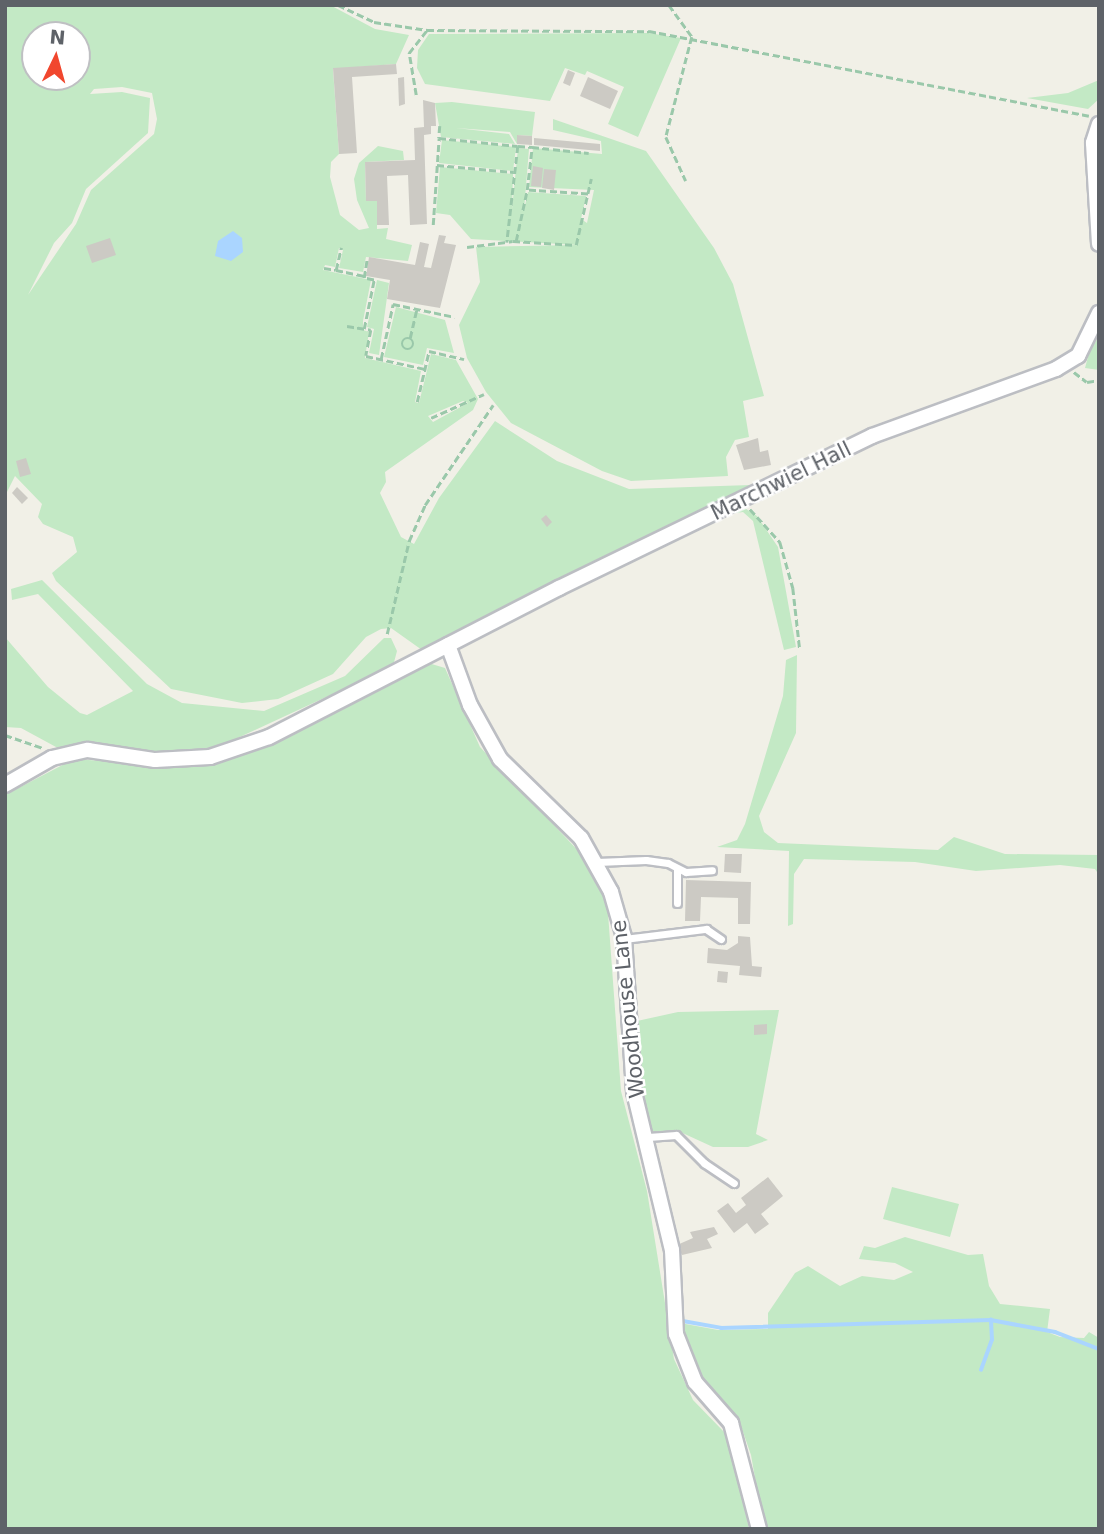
<!DOCTYPE html>
<style>
body{margin:0}
#map{position:relative;width:1104px;height:1534px;overflow:hidden;background:#f1f0e7;font-family:"DejaVu Sans",sans-serif}
div>[style]{position:absolute}
.green>*{inset:0;background:#c3e9c5}
.water>*{inset:0;background:#aad5ff}
.stream>*{height:3.5px;margin:-1.75px;padding:0 1.75px;transform-origin:1.75px;border-radius:1.75px;background:#aad5ff}
.building>*{inset:0;background:#cccac4}
.path>*{height:2.5px;margin-top:-1.25px;transform-origin:0;background:repeating-linear-gradient(90deg,#9ac8aa 0 7px,transparent 0 10.5px)}
.path>.ring{margin:-1.25px;padding:0;box-sizing:content-box;background:none;border:2.5px solid #9ac8aa;border-radius:50%}
.roads{filter:drop-shadow(2px 0 #bcbec3) drop-shadow(-2px 0 #bcbec3) drop-shadow(0 2px #bcbec3) drop-shadow(0 -2px #bcbec3)}
.lane>*{height:7px;margin:-3.5px;padding:0 3.5px;transform-origin:3.5px;border-radius:3.5px;background:#fff}
.street>*{height:14px;margin:-7px;padding:0 7px;transform-origin:7px;border-radius:7px;background:#fff}
span{translate:-50% -50%;white-space:nowrap;text-align:center;line-height:1.15;-webkit-text-stroke:5px #fff;paint-order:stroke}
.street-label{font-size:21px;color:#5e6268}
.frame{position:absolute;inset:0;border:7px solid #5e6268;pointer-events:none}
.north{position:absolute;left:21px;top:21px;width:70px;height:70px;box-sizing:border-box;background:#fff;border:2px solid #bfc0c3;border-radius:50%;rotate:5deg;font-size:19px;font-weight:700;line-height:28px;text-align:center;color:#5e6268}
.north::after{content:'';display:block;margin:auto;width:24px;height:32px;background:#f1472e;clip-path:polygon(50% 0,100% 100%,50% 72%,0 100%)}
</style>
<div id="map">
<div class="green">
<i style="clip-path:polygon(evenodd,5px 5px,330px 5px,375px 29px,409px 35px,396px 64px,333px 69px,339px 154px,331px 162px,330px 177px,340px 215px,359px 230px,369px 228px,357px 200px,354px 179px,359px 163px,378px 146px,403px 151px,404px 160px,365px 162px,366px 201px,377px 201px,377px 229px,388px 228px,386px 239px,412px 245px,408px 261px,366px 257px,363px 272px,339px 268px,343px 250px,339px 248px,335px 267px,325px 265px,323px 270px,371px 280px,363px 321px,363px 330px,369px 332px,365px 358px,421px 371px,415px 402px,419px 403px,431px 354px,456px 360px,478px 399px,473px 410px,385px 472px,386px 482px,380px 493px,401px 537px,414px 544px,439px 498px,495px 421px,557px 461px,629px 489px,751px 485px,422px 650px,391px 628px,381px 629px,366px 637px,333px 674px,278px 699px,242px 703px,171px 689px,56px 581px,52px 573px,77px 552px,73px 537px,43px 524px,38px 517px,42px 504px,15px 476px,5px 496px,5px 5px,35px 35px,77px 35px,77px 77px,35px 77px,35px 35px,5px 5px,122px 87px,152px 93px,157px 119px,154px 134px,91px 190px,76px 224px,28px 295px,54px 243px,72px 223px,86px 189px,148px 133px,150px 98px,122px 92px,90px 94px,94px 89px,122px 87px,5px 5px,463px 401px,468px 403px,433px 422px,428px 416px,463px 401px)"></i>
<i style="clip-path:polygon(648px 33px,681px 38px,638px 137px,608px 124px,624px 87px,587px 71px,585px 75px,565px 68px,550px 101px,425px 84px,417px 68px,418px 50px,429px 34px)"></i>
<i style="clip-path:polygon(1099px 80px,1099px 99px,1088px 109px,1027px 98px,1068px 93px)"></i>
<i style="clip-path:polygon(452px 102px,535px 112px,532px 136px,518px 135px,517px 144px,510px 132px,456px 128px,509px 134px,515px 144px,441px 137px,435px 103px)"></i>
<i style="clip-path:polygon(553px 119px,646px 151px,714px 248px,733px 284px,764px 396px,743px 401px,749px 437px,735px 440px,726px 457px,728px 476px,631px 481px,602px 471px,511px 423px,486px 392px,467px 358px,459px 325px,480px 282px,476px 247px,578px 245px,471px 239px,450px 215px,436px 213px,440px 167px,513px 174px,512px 209px,518px 148px,529px 149px,524px 210px,528px 192px,586px 196px,581px 219px,587px 223px,594px 190px,529px 187px,533px 148px,602px 154px,601px 141px,553px 130px)"></i>
<i style="clip-path:polygon(442px 140px,516px 147px,513px 171px,439px 163px)"></i>
<i style="clip-path:polygon(377px 280px,389px 283px,379px 355px,369px 353px,374px 329px,367px 327px)"></i>
<i style="clip-path:polygon(396px 307px,445px 320px,454px 353px,427px 348px,423px 365px,384px 357px)"></i>
<i style="clip-path:polygon(1099px 336px,1099px 370px,1085px 368px,1089px 353px)"></i>
<i style="clip-path:polygon(743px 507px,757px 516px,778px 547px,796px 647px,784px 650px,753px 521px,743px 512px,729px 514px)"></i>
<i style="clip-path:polygon(42px 580px,147px 684px,182px 703px,264px 711px,345px 676px,384px 638px,391px 638px,397px 651px,393px 666px,216px 748px,186px 753px,56px 747px,21px 728px,5px 727px,5px 637px,48px 687px,80px 713px,87px 715px,133px 691px,38px 594px,12px 600px,11px 589px)"></i>
<i style="clip-path:polygon(797px 655px,796px 733px,759px 816px,764px 832px,778px 843px,938px 850px,954px 837px,1005px 854px,1099px 855px,1099px 875px,1095px 869px,1060px 865px,976px 871px,915px 862px,804px 859px,794px 874px,793px 924px,788px 926px,789px 851px,717px 847px,737px 840px,745px 824px,783px 696px,786px 660px)"></i>
<i style="clip-path:polygon(425px 662px,445px 668px,480px 747px,586px 859px,600px 887px,608px 913px,621px 1091px,647px 1191px,674px 1359px,693px 1400px,726px 1434px,749px 1528px,5px 1529px,5px 795px,74px 759px,188px 767px,217px 764px,252px 751px)"></i>
<i style="clip-path:polygon(779px 1010px,756px 1134px,768px 1140px,748px 1147px,713px 1147px,676px 1130px,651px 1133px,637px 1088px,641px 1075px,637px 1021px,678px 1012px)"></i>
<i style="clip-path:polygon(892px 1187px,959px 1204px,950px 1237px,883px 1219px)"></i>
<i style="clip-path:polygon(905px 1237px,968px 1255px,983px 1254px,989px 1286px,1000px 1304px,1050px 1309px,1047px 1332px,1060px 1337px,1084px 1338px,1089px 1332px,1099px 1338px,1099px 1529px,764px 1529px,751px 1455px,742px 1429px,696px 1372px,680px 1323px,718px 1330px,768px 1329px,768px 1313px,795px 1273px,808px 1266px,840px 1286px,862px 1276px,894px 1280px,913px 1272px,895px 1263px,859px 1259px,864px 1246px,875px 1248px)"></i>
</div>
<div class="water">
<i style="clip-path:polygon(233px 231px,242px 238px,243px 252px,231px 261px,215px 256px,218px 241px)"></i>
</div>
<div class="stream">
<i style="left:683px;top:1321px;width:39px;rotate:10deg"></i>
<i style="left:721px;top:1328px;width:270px;rotate:-1.7deg"></i>
<i style="left:981px;top:1370px;width:32px;rotate:-70deg"></i>
<i style="left:992px;top:1340px;width:20px;rotate:-93deg"></i>
<i style="left:991px;top:1320px;width:65px;rotate:10.6deg"></i>
<i style="left:1055px;top:1332px;width:47px;rotate:21.1deg"></i>
</div>
<div class="building">
<i style="clip-path:polygon(396px 64px,397px 74px,352px 77px,357px 153px,339px 154px,333px 68px)"></i>
<i style="clip-path:polygon(568px 70px,575px 73px,570px 86px,563px 83px)"></i>
<i style="clip-path:polygon(404px 77px,405px 104px,399px 106px,398px 78px)"></i>
<i style="clip-path:polygon(588px 77px,618px 91px,610px 109px,580px 96px)"></i>
<i style="clip-path:polygon(423px 100px,435px 103px,436px 126px,431px 126px,431px 134px,424px 135px,427px 224px,410px 225px,408px 175px,387px 176px,389px 225px,377px 225px,377px 201px,366px 201px,365px 162px,415px 160px,414px 128px,424px 127px)"></i>
<i style="clip-path:polygon(517px 135px,532px 136px,532px 145px,517px 144px)"></i>
<i style="clip-path:polygon(534px 138px,600px 144px,600px 151px,534px 145px)"></i>
<i style="clip-path:polygon(533px 166px,543px 168px,541px 187px,531px 186px)"></i>
<i style="clip-path:polygon(544px 169px,556px 170px,554px 190px,542px 188px)"></i>
<i style="clip-path:polygon(439px 235px,446px 236px,444px 243px,456px 245px,440px 308px,387px 299px,390px 280px,366px 276px,369px 257px,415px 265px,420px 242px,429px 244px,424px 267px,431px 268px)"></i>
<i style="clip-path:polygon(110px 238px,116px 255px,92px 263px,86px 246px)"></i>
<i style="clip-path:polygon(758px 438px,760px 452px,768px 450px,771px 465px,744px 470px,736px 445px)"></i>
<i style="clip-path:polygon(26px 458px,31px 474px,20px 477px,16px 461px)"></i>
<i style="clip-path:polygon(17px 487px,28px 498px,22px 504px,12px 493px)"></i>
<i style="clip-path:polygon(546px 515px,552px 522px,547px 527px,541px 519px)"></i>
<i style="clip-path:polygon(725px 854px,742px 854px,741px 873px,724px 872px)"></i>
<i style="clip-path:polygon(686px 880px,751px 882px,750px 924px,738px 924px,738px 898px,701px 897px,700px 921px,685px 921px)"></i>
<i style="clip-path:polygon(738px 936px,750px 937px,752px 966px,762px 967px,761px 977px,739px 975px,740px 966px,707px 963px,708px 948px,727px 950px,738px 943px)"></i>
<i style="clip-path:polygon(718px 971px,728px 972px,727px 983px,717px 982px)"></i>
<i style="clip-path:polygon(767px 1024px,767px 1034px,754px 1035px,754px 1025px)"></i>
<i style="clip-path:polygon(768px 1177px,783px 1196px,761px 1214px,769px 1224px,755px 1234px,747px 1223px,734px 1233px,717px 1211px,728px 1203px,736px 1213px,746px 1205px,741px 1198px)"></i>
<i style="clip-path:polygon(714px 1227px,718px 1234px,707px 1239px,712px 1248px,682px 1255px,677px 1245px,693px 1238px,690px 1232px)"></i>
</div>
<div class="path">
<i style="left:338px;top:5px;width:40px;rotate:25deg"></i>
<i style="left:374px;top:22px;width:54px;rotate:8.6deg"></i>
<i style="left:669px;top:5px;width:39px;rotate:54deg"></i>
<i style="left:692px;top:37px;width:103px;rotate:104.6deg"></i>
<i style="left:666px;top:137px;width:48px;rotate:65.6deg"></i>
<i style="left:416px;top:95px;width:43px;rotate:-99.5deg"></i>
<i style="left:409px;top:53px;width:29px;rotate:-52deg"></i>
<i style="left:427px;top:30px;width:222px;rotate:0.3deg"></i>
<i style="left:649px;top:31px;width:448px;rotate:10.9deg"></i>
<i style="left:440px;top:126px;width:12px;rotate:95deg"></i>
<i style="left:439px;top:138px;width:79px;rotate:5.8deg"></i>
<i style="left:518px;top:146px;width:97px;rotate:96.5deg"></i>
<i style="left:518px;top:146px;width:14px;rotate:4deg"></i>
<i style="left:437px;top:165px;width:77px;rotate:5.2deg"></i>
<i style="left:588px;top:194px;width:61px;rotate:-176.2deg"></i>
<i style="left:527px;top:190px;width:43px;rotate:-83.4deg"></i>
<i style="left:532px;top:147px;width:57px;rotate:6deg"></i>
<i style="left:433px;top:225px;width:87px;rotate:-86.1deg"></i>
<i style="left:516px;top:241px;width:52px;rotate:-77.8deg"></i>
<i style="left:467px;top:247px;width:46px;rotate:-7.4deg"></i>
<i style="left:513px;top:241px;width:63px;rotate:3.6deg"></i>
<i style="left:576px;top:245px;width:68px;rotate:-77.2deg"></i>
<i style="left:324px;top:268px;width:12px;rotate:9deg"></i>
<i style="left:336px;top:270px;width:23px;rotate:-77deg"></i>
<i style="left:336px;top:270px;width:29px;rotate:12deg"></i>
<i style="left:347px;top:326px;width:24px;rotate:9deg"></i>
<i style="left:371px;top:330px;width:26px;rotate:101deg"></i>
<i style="left:366px;top:356px;width:60px;rotate:12.4deg"></i>
<i style="left:364px;top:329px;width:50px;rotate:-78.5deg"></i>
<i style="left:374px;top:280px;width:10px;rotate:-169deg"></i>
<i style="left:364px;top:278px;width:19px;rotate:-81deg"></i>
<i style="left:410px;top:338px;width:31px;rotate:-77deg"></i>
<i class="ring" style="left:402px;top:338px;width:9.5px;height:9.5px"></i>
<i style="left:381px;top:359px;width:56px;rotate:-77.7deg"></i>
<i style="left:393px;top:304px;width:63px;rotate:11.8deg"></i>
<i style="left:1074px;top:372px;width:16px;rotate:38deg"></i>
<i style="left:1087px;top:382px;width:12px;rotate:-9deg"></i>
<i style="left:417px;top:402px;width:52px;rotate:-76.8deg"></i>
<i style="left:429px;top:351px;width:36px;rotate:13deg"></i>
<i style="left:431px;top:418px;width:58px;rotate:-24.4deg"></i>
<i style="left:750px;top:509px;width:45px;rotate:47.7deg"></i>
<i style="left:780px;top:542px;width:48px;rotate:74.2deg"></i>
<i style="left:793px;top:588px;width:62px;rotate:83.6deg"></i>
<i style="left:387px;top:634px;width:96px;rotate:-76.7deg"></i>
<i style="left:409px;top:541px;width:39px;rotate:-66deg"></i>
<i style="left:425px;top:505px;width:121px;rotate:-55.8deg"></i>
<i style="left:5px;top:735px;width:39px;rotate:19deg"></i>
</div>
<div class="roads">
<div class="lane">
<i style="left:597px;top:862px;width:49px;rotate:-2.3deg"></i>
<i style="left:646px;top:860px;width:22px;rotate:8deg"></i>
<i style="left:668px;top:863px;width:20px;rotate:27deg"></i>
<i style="left:686px;top:872px;width:26px;rotate:-4deg"></i>
<i style="left:677px;top:869px;width:34px;rotate:90deg"></i>
<i style="left:624px;top:939px;width:83px;rotate:-7deg"></i>
<i style="left:706px;top:929px;width:18px;rotate:34deg"></i>
<i style="left:648px;top:1137px;width:28px;rotate:-4deg"></i>
<i style="left:676px;top:1135px;width:40px;rotate:45deg"></i>
<i style="left:704px;top:1163px;width:36px;rotate:34deg"></i>
</div>
<div class="street">
<i style="left:1099px;top:124px;width:20px;rotate:108deg"></i>
<i style="left:1093px;top:143px;width:101px;rotate:86.6deg"></i>
<i style="left:448px;top:645px;width:64px;rotate:69.9deg"></i>
<i style="left:470px;top:705px;width:62px;rotate:60.9deg"></i>
<i style="left:500px;top:759px;width:113px;rotate:44.3deg"></i>
<i style="left:581px;top:838px;width:62px;rotate:60.9deg"></i>
<i style="left:611px;top:892px;width:47px;rotate:73.9deg"></i>
<i style="left:624px;top:937px;width:155px;rotate:86.3deg"></i>
<i style="left:634px;top:1092px;width:163px;rotate:76.5deg"></i>
<i style="left:672px;top:1250px;width:84px;rotate:87.3deg"></i>
<i style="left:676px;top:1334px;width:52px;rotate:68.4deg"></i>
<i style="left:695px;top:1382px;width:55px;rotate:48.7deg"></i>
<i style="left:731px;top:1423px;width:110px;rotate:75.2deg"></i>
<i style="left:5px;top:785px;width:54px;rotate:-29.9deg"></i>
<i style="left:52px;top:758px;width:37px;rotate:-13deg"></i>
<i style="left:88px;top:750px;width:68px;rotate:8.5deg"></i>
<i style="left:155px;top:760px;width:55px;rotate:-3.1deg"></i>
<i style="left:210px;top:757px;width:62px;rotate:-18.7deg"></i>
<i style="left:269px;top:737px;width:326px;rotate:-27.2deg"></i>
<i style="left:559px;top:588px;width:348px;rotate:-25.9deg"></i>
<i style="left:872px;top:436px;width:196px;rotate:-20deg"></i>
<i style="left:1056px;top:369px;width:26px;rotate:-31deg"></i>
<i style="left:1078px;top:356px;width:48px;rotate:-64deg"></i>
</div>
</div>
<div class="street-label">
<span style="left:781px;top:481px;rotate:-26deg">Marchwiel Hall</span>
<span style="left:628px;top:1009px;rotate:-96deg">Woodhouse Lane</span>
</div>
<div class="frame"></div>
<div class="north">N</div>
</div>
